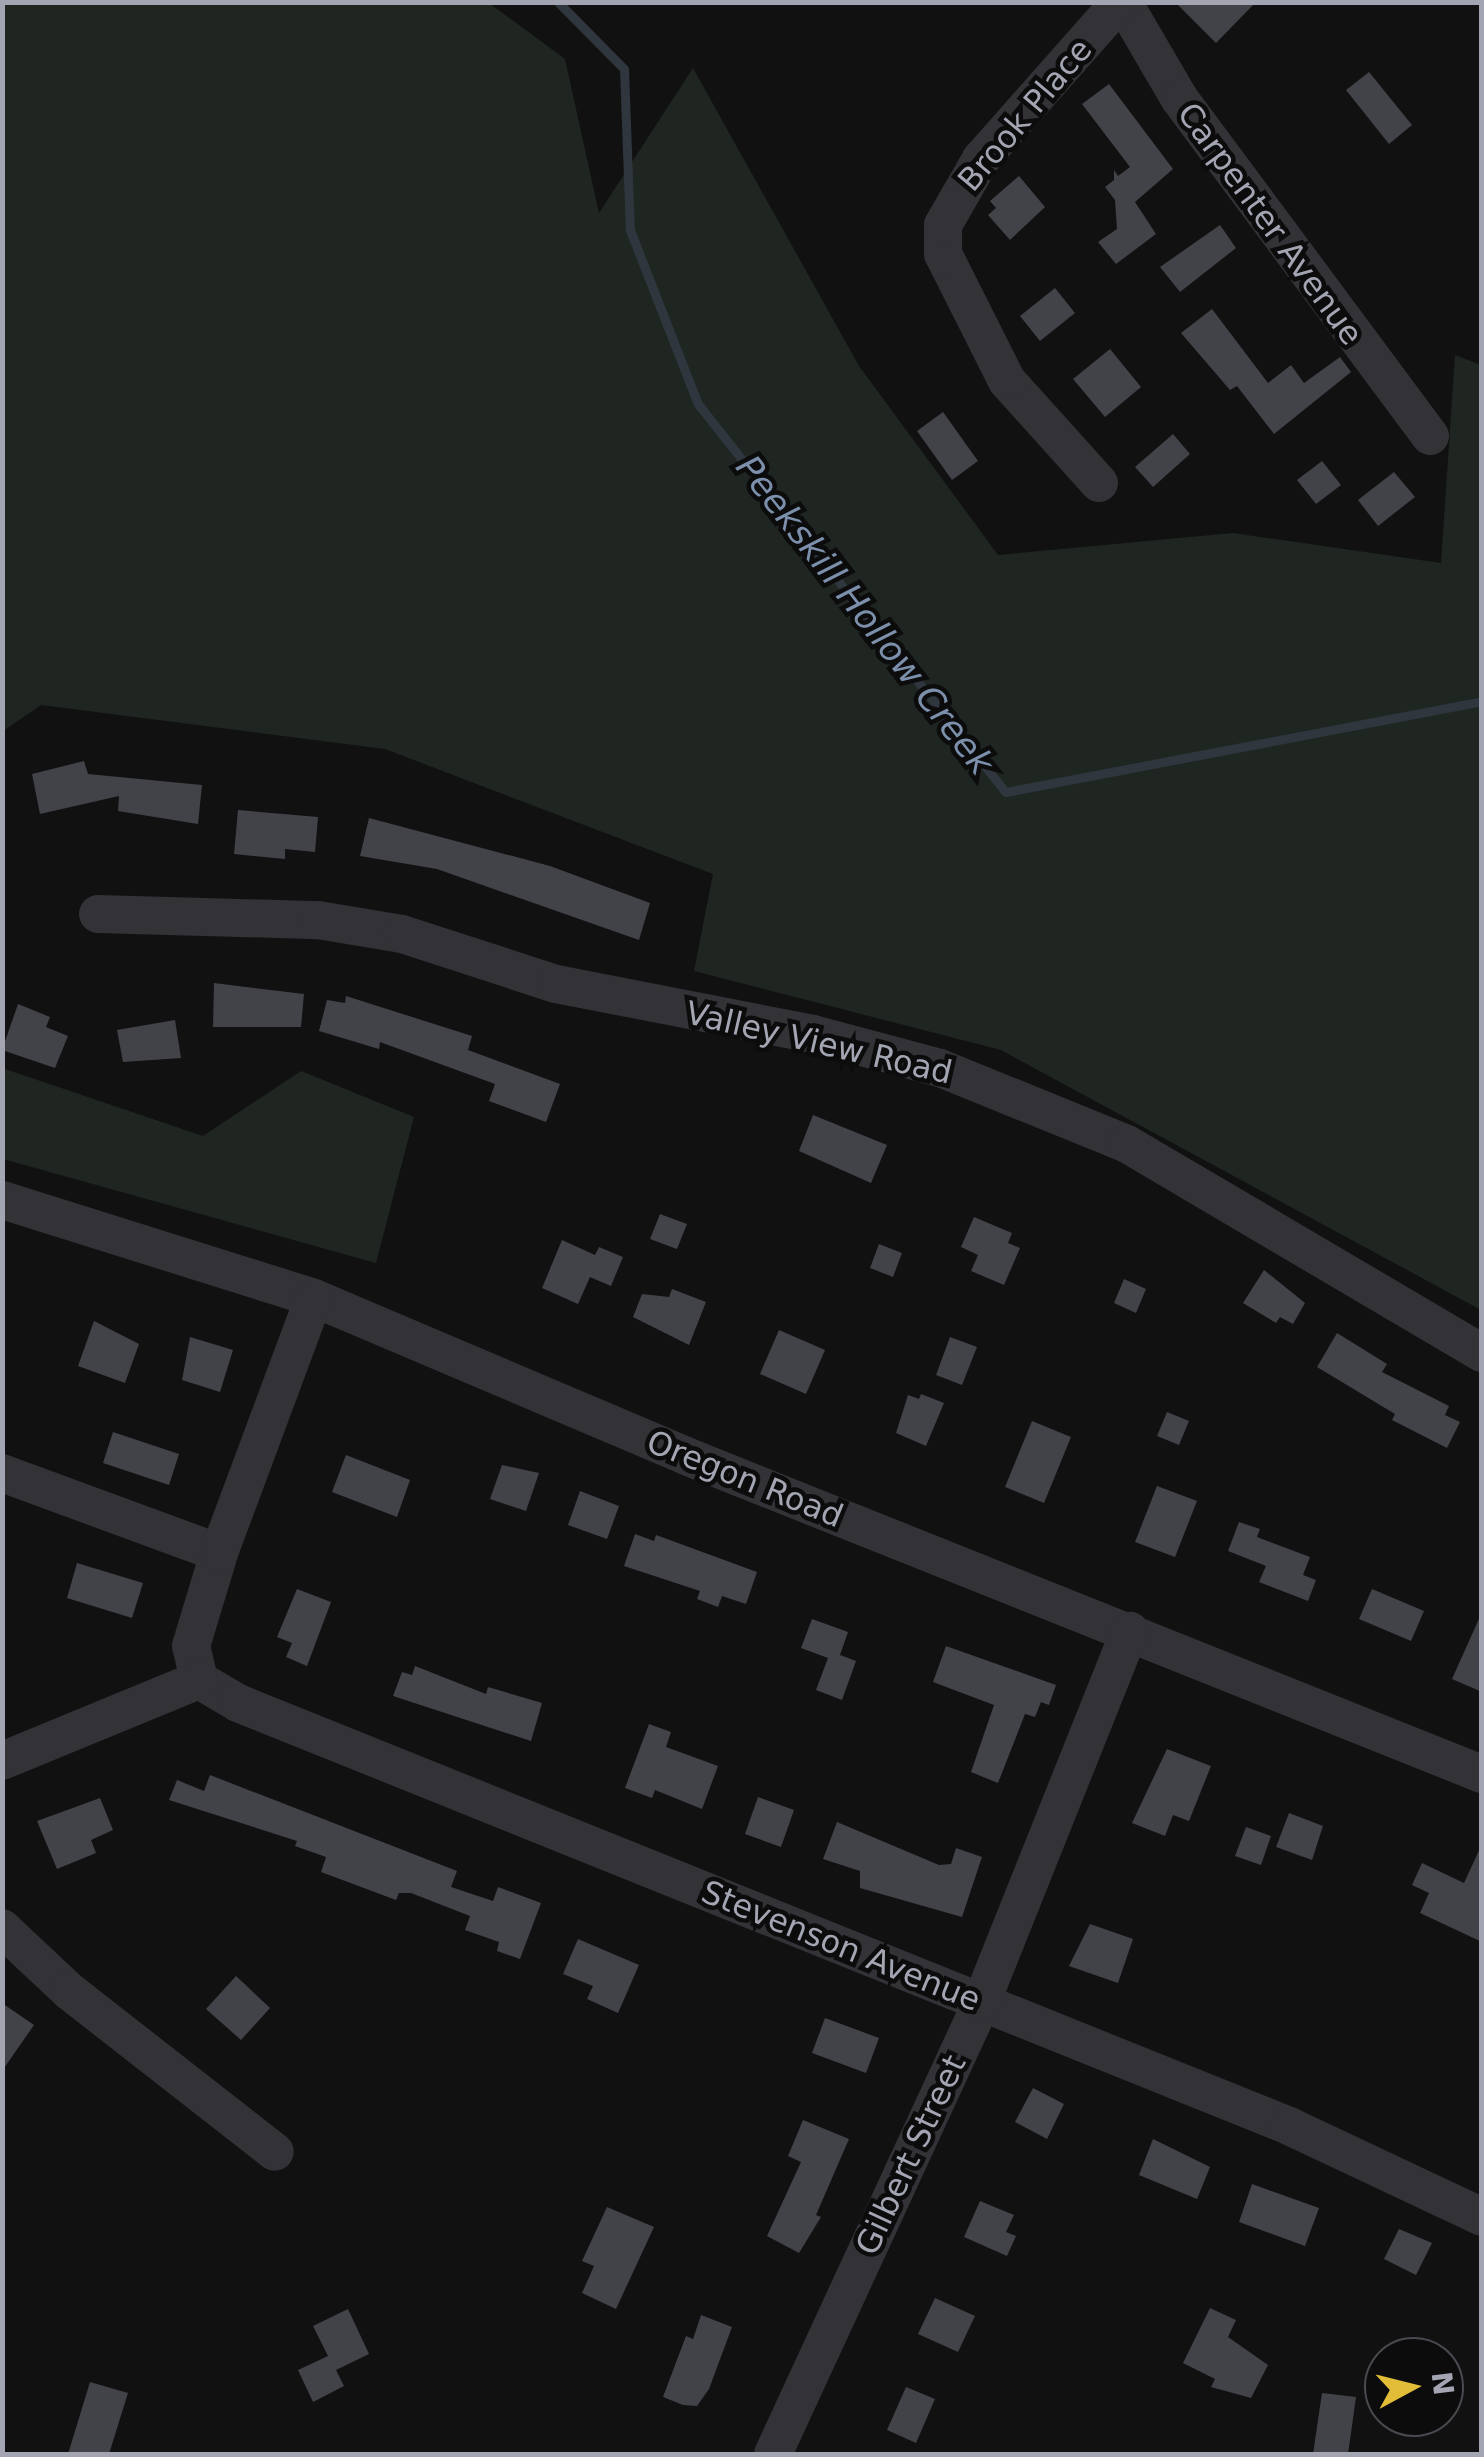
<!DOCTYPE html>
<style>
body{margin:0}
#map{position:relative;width:1484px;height:2457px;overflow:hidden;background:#111112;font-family:"DejaVu Sans",sans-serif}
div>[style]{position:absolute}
.green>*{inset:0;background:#1f2621}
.stream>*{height:9px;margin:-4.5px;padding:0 4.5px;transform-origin:4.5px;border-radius:4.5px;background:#2f363e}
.building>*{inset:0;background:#424348}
.minor>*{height:38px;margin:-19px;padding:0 19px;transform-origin:19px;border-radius:19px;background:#323237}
span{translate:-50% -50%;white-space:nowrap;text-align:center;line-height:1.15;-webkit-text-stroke:9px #0c0c0d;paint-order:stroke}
.street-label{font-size:32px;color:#a3a6b2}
.water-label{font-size:35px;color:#7c90ab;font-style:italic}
.frame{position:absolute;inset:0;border:5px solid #a3a6b2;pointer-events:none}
.north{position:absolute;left:1364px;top:2337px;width:100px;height:100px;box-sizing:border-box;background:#0c0c0d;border:2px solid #484a4f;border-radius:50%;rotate:83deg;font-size:28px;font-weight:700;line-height:40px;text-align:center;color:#a3a6b2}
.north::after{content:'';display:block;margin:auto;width:35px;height:45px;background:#e2bd38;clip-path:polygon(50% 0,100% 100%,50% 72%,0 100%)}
</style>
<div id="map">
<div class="green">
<i style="clip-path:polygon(3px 2px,489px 3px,565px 59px,599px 213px,693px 68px,859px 366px,998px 555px,1233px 533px,1441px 563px,1455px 355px,1481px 365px,1481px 1310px,1001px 1050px,694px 971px,713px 874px,385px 749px,41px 705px,3px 731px)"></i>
<i style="clip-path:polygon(2px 1068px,203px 1136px,301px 1071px,414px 1117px,376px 1263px,3px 1159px)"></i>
</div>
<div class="stream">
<i style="left:558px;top:2px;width:94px;rotate:45.4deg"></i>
<i style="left:624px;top:69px;width:161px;rotate:87.9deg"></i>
<i style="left:630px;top:230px;width:187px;rotate:68.7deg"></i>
<i style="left:698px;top:404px;width:495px;rotate:51.6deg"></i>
<i style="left:1006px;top:792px;width:485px;rotate:-10.8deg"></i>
</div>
<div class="building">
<i style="clip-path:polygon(1175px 2px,1256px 2px,1216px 43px)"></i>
<i style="clip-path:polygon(1369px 72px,1412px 125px,1389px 144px,1346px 90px)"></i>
<i style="clip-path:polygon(1109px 84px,1173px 169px,1135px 202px,1156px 234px,1116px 264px,1098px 242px,1117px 229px,1115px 200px,1105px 187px,1114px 180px,1114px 170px,1118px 176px,1130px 167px,1082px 104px)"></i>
<i style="clip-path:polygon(1019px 176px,1045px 207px,1010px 240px,988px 215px,996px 208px,990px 201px)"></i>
<i style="clip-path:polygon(1220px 225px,1236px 248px,1180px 292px,1160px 267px)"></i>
<i style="clip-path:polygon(1055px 288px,1075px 313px,1040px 341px,1020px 316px)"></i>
<i style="clip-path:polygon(1212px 309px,1268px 383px,1291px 365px,1304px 383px,1340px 357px,1351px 372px,1274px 434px,1237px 386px,1230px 390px,1181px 333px)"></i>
<i style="clip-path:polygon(1110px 349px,1141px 387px,1105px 417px,1073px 379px)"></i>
<i style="clip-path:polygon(943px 412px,978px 461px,952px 480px,917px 431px)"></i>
<i style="clip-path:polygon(1173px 434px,1190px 454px,1153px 487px,1135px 467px)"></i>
<i style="clip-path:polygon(1322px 461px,1341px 485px,1316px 504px,1297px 480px)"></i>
<i style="clip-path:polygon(1394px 472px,1415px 497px,1378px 526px,1358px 500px)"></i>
<i style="clip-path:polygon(84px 761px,88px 774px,202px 785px,198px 824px,118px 811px,119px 796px,40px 814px,32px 774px)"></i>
<i style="clip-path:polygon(238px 810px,318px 817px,315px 852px,285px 849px,285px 859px,234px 854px)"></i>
<i style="clip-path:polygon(369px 818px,550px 866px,650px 903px,639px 940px,437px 869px,360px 856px)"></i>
<i style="clip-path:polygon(214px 983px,304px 994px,301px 1027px,213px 1027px)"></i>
<i style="clip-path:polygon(346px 996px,472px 1036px,468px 1050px,560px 1084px,546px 1122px,489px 1101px,495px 1084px,380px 1042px,379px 1049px,319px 1031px,327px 1000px,345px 1003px)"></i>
<i style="clip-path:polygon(18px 1004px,50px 1017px,46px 1027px,68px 1036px,55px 1068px,2px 1050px)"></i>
<i style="clip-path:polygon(175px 1020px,181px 1058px,123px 1062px,117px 1030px)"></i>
<i style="clip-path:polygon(813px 1115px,887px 1145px,871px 1183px,799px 1151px)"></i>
<i style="clip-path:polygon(660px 1214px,687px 1224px,677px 1249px,650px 1239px)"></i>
<i style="clip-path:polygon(974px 1217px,1012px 1233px,1008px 1243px,1020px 1248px,1004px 1285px,971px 1271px,978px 1255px,961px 1247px)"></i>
<i style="clip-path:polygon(562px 1240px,595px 1255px,599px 1247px,623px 1257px,611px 1286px,590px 1277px,578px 1304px,542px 1288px)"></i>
<i style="clip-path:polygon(879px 1244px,902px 1253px,893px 1277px,870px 1268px)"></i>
<i style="clip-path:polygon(1264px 1270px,1305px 1303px,1293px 1324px,1280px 1317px,1276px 1323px,1243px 1303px)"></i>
<i style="clip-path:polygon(1124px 1279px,1146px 1289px,1136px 1313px,1114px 1303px)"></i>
<i style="clip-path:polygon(672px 1289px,706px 1302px,689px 1345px,633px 1317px,642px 1294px,669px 1297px)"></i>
<i style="clip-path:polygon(94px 1321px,139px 1344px,125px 1383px,78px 1366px)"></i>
<i style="clip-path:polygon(779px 1330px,825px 1350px,806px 1394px,760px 1374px)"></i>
<i style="clip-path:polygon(1337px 1333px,1387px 1364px,1382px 1372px,1449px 1406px,1445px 1415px,1460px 1422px,1447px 1448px,1392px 1420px,1395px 1414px,1317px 1367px)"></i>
<i style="clip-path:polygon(190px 1337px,233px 1350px,220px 1392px,182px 1380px)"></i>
<i style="clip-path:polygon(950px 1337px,977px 1347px,962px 1385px,936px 1375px)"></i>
<i style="clip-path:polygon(921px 1394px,944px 1403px,926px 1446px,896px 1433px,908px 1395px,919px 1399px)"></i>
<i style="clip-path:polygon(1167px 1412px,1189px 1421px,1179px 1445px,1157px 1436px)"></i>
<i style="clip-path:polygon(1032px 1421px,1071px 1437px,1044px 1503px,1005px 1487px)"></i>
<i style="clip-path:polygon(113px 1432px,179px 1454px,169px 1485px,103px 1463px)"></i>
<i style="clip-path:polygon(346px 1455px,410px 1480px,397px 1517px,332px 1492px)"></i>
<i style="clip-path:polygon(502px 1465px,539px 1473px,526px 1511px,490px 1499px)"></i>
<i style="clip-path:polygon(1157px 1486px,1197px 1501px,1175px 1557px,1135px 1542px)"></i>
<i style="clip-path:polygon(580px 1491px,619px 1506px,607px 1539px,568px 1525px)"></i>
<i style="clip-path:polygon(1239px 1522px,1260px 1529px,1257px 1537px,1310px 1557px,1303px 1575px,1316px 1580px,1308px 1601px,1259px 1582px,1266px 1566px,1228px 1551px)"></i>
<i style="clip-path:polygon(635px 1534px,654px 1541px,656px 1535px,757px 1572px,746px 1604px,722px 1596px,718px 1607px,697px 1599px,700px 1591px,624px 1566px)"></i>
<i style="clip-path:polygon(77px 1563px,143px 1583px,132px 1618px,67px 1598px)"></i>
<i style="clip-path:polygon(297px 1589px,331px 1602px,307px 1666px,286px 1657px,292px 1643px,277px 1637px)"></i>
<i style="clip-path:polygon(1372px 1589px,1424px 1611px,1411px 1641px,1359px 1619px)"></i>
<i style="clip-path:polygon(1482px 1612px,1482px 1692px,1452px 1679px)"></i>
<i style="clip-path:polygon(812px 1619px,848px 1632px,840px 1655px,856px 1661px,842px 1700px,816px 1690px,828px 1658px,801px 1648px)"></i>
<i style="clip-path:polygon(946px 1646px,1056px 1685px,1049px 1705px,1041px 1702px,1035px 1717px,1025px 1714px,998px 1783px,971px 1772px,994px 1705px,933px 1682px)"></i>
<i style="clip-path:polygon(415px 1666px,486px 1694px,488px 1687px,542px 1703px,531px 1741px,393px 1696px,402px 1672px,412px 1675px)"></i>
<i style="clip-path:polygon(649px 1724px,671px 1732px,666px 1747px,718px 1766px,702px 1809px,655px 1790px,652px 1798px,625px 1788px)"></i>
<i style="clip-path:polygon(1167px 1749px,1211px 1766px,1189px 1821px,1173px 1815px,1165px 1836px,1132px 1823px)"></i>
<i style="clip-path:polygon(210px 1775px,457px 1871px,451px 1887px,493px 1901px,498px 1887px,541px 1903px,520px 1959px,497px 1951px,499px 1942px,465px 1930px,470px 1916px,411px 1893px,399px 1893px,396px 1900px,321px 1872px,326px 1857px,295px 1846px,297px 1841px,169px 1800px,177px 1780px,204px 1791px)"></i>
<i style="clip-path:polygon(758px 1797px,794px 1810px,781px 1847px,745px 1834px)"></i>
<i style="clip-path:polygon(100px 1798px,113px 1830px,91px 1840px,96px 1853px,57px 1869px,37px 1821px)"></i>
<i style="clip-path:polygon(1289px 1813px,1323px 1826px,1312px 1860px,1276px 1847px)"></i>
<i style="clip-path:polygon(837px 1822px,939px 1865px,951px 1864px,956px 1848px,982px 1857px,962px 1917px,860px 1888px,860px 1871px,823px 1859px)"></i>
<i style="clip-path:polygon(1246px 1827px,1271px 1836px,1261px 1865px,1235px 1856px)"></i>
<i style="clip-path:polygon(1482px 1844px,1482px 1942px,1420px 1913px,1429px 1893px,1412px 1885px,1422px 1863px,1464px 1883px)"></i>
<i style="clip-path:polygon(1090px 1924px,1133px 1939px,1118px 1983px,1069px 1966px)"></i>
<i style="clip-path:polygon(578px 1939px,639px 1965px,618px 2013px,587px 1999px,593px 1986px,563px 1974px)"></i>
<i style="clip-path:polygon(236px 1976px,270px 2008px,241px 2040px,206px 2009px)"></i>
<i style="clip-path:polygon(2px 2003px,34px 2025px,2px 2071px)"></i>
<i style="clip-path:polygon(825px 2018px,879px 2038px,866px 2073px,812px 2053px)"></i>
<i style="clip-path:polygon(1033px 2088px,1064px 2104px,1047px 2139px,1015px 2122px)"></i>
<i style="clip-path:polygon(803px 2120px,849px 2139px,816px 2215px,821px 2217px,799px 2253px,767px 2236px,801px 2162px,788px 2156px)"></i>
<i style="clip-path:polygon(1153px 2139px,1210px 2167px,1197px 2199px,1139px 2175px)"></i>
<i style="clip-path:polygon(1252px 2184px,1319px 2208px,1305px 2246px,1239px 2222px)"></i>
<i style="clip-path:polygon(980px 2201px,1014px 2215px,1006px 2232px,1016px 2236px,1007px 2256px,964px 2237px)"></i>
<i style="clip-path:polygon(607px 2207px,654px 2227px,616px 2309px,582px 2293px,594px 2266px,582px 2261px)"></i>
<i style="clip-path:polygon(1399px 2229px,1432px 2243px,1416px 2275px,1384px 2259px)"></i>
<i style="clip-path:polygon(935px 2298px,975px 2316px,958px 2352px,918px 2334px)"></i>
<i style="clip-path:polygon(1210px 2308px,1236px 2320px,1228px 2337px,1268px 2365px,1251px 2398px,1211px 2387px,1215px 2379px,1183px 2363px)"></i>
<i style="clip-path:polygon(348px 2309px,369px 2354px,336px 2370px,344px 2386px,313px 2402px,298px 2370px,328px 2356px,313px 2326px)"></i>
<i style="clip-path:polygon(701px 2315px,732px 2327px,709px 2389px,697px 2406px,683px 2405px,663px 2397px,686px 2336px,693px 2339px)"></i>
<i style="clip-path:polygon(90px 2382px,128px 2393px,109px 2454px,68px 2454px)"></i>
<i style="clip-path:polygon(906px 2387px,935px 2399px,916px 2443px,887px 2430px)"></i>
<i style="clip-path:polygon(1322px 2393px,1356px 2397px,1348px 2454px,1313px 2454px)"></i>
</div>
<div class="minor">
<i style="left:1123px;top:2px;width:111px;rotate:59.7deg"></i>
<i style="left:1179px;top:98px;width:421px;rotate:53.4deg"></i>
<i style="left:1099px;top:483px;width:137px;rotate:-132deg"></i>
<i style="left:1007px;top:381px;width:142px;rotate:-116.7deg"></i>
<i style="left:943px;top:254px;width:29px;rotate:-90deg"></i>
<i style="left:943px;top:225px;width:76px;rotate:-60.1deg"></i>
<i style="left:981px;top:159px;width:210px;rotate:-48.5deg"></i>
<i style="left:98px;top:914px;width:220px;rotate:1.6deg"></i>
<i style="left:318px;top:920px;width:85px;rotate:9.5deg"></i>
<i style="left:402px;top:934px;width:162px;rotate:18deg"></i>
<i style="left:556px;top:984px;width:262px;rotate:11deg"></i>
<i style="left:813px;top:1034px;width:131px;rotate:15deg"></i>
<i style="left:940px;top:1068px;width:202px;rotate:22.1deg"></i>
<i style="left:1127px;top:1144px;width:412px;rotate:30.5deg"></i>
<i style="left:2px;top:1200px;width:327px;rotate:17.4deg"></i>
<i style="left:314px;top:1298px;width:404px;rotate:23deg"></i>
<i style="left:686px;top:1456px;width:857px;rotate:21.78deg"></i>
<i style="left:2px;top:1473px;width:231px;rotate:20.2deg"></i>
<i style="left:199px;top:1680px;width:45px;rotate:30.5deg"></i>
<i style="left:238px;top:1703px;width:1133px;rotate:21.92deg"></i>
<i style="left:1289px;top:2126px;width:213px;rotate:25.2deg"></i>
<i style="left:199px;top:1680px;width:35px;rotate:-103deg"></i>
<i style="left:191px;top:1646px;width:97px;rotate:-73.2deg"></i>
<i style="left:219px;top:1553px;width:272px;rotate:-69.6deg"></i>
<i style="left:2px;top:1761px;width:213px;rotate:-22.4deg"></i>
<i style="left:2px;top:1928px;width:92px;rotate:43.2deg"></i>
<i style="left:69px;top:1991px;width:261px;rotate:38deg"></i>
<i style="left:773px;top:2454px;width:497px;rotate:-65.2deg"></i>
<i style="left:981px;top:2003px;width:401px;rotate:-68.2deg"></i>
</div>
<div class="street-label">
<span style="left:1025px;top:115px;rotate:-50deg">Brook Place</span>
<span style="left:1270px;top:224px;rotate:54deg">Carpenter Avenue</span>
<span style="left:819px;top:1043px;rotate:13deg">Valley View Road</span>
<span style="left:745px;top:1479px;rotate:22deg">Oregon Road</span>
<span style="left:841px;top:1946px;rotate:22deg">Stevenson Avenue</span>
<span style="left:911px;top:2155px;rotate:-65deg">Gilbert Street</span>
</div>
<div class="water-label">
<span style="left:865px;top:615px;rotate:52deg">Peekskill Hollow Creek</span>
</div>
<div class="frame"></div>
<div class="north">N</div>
</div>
